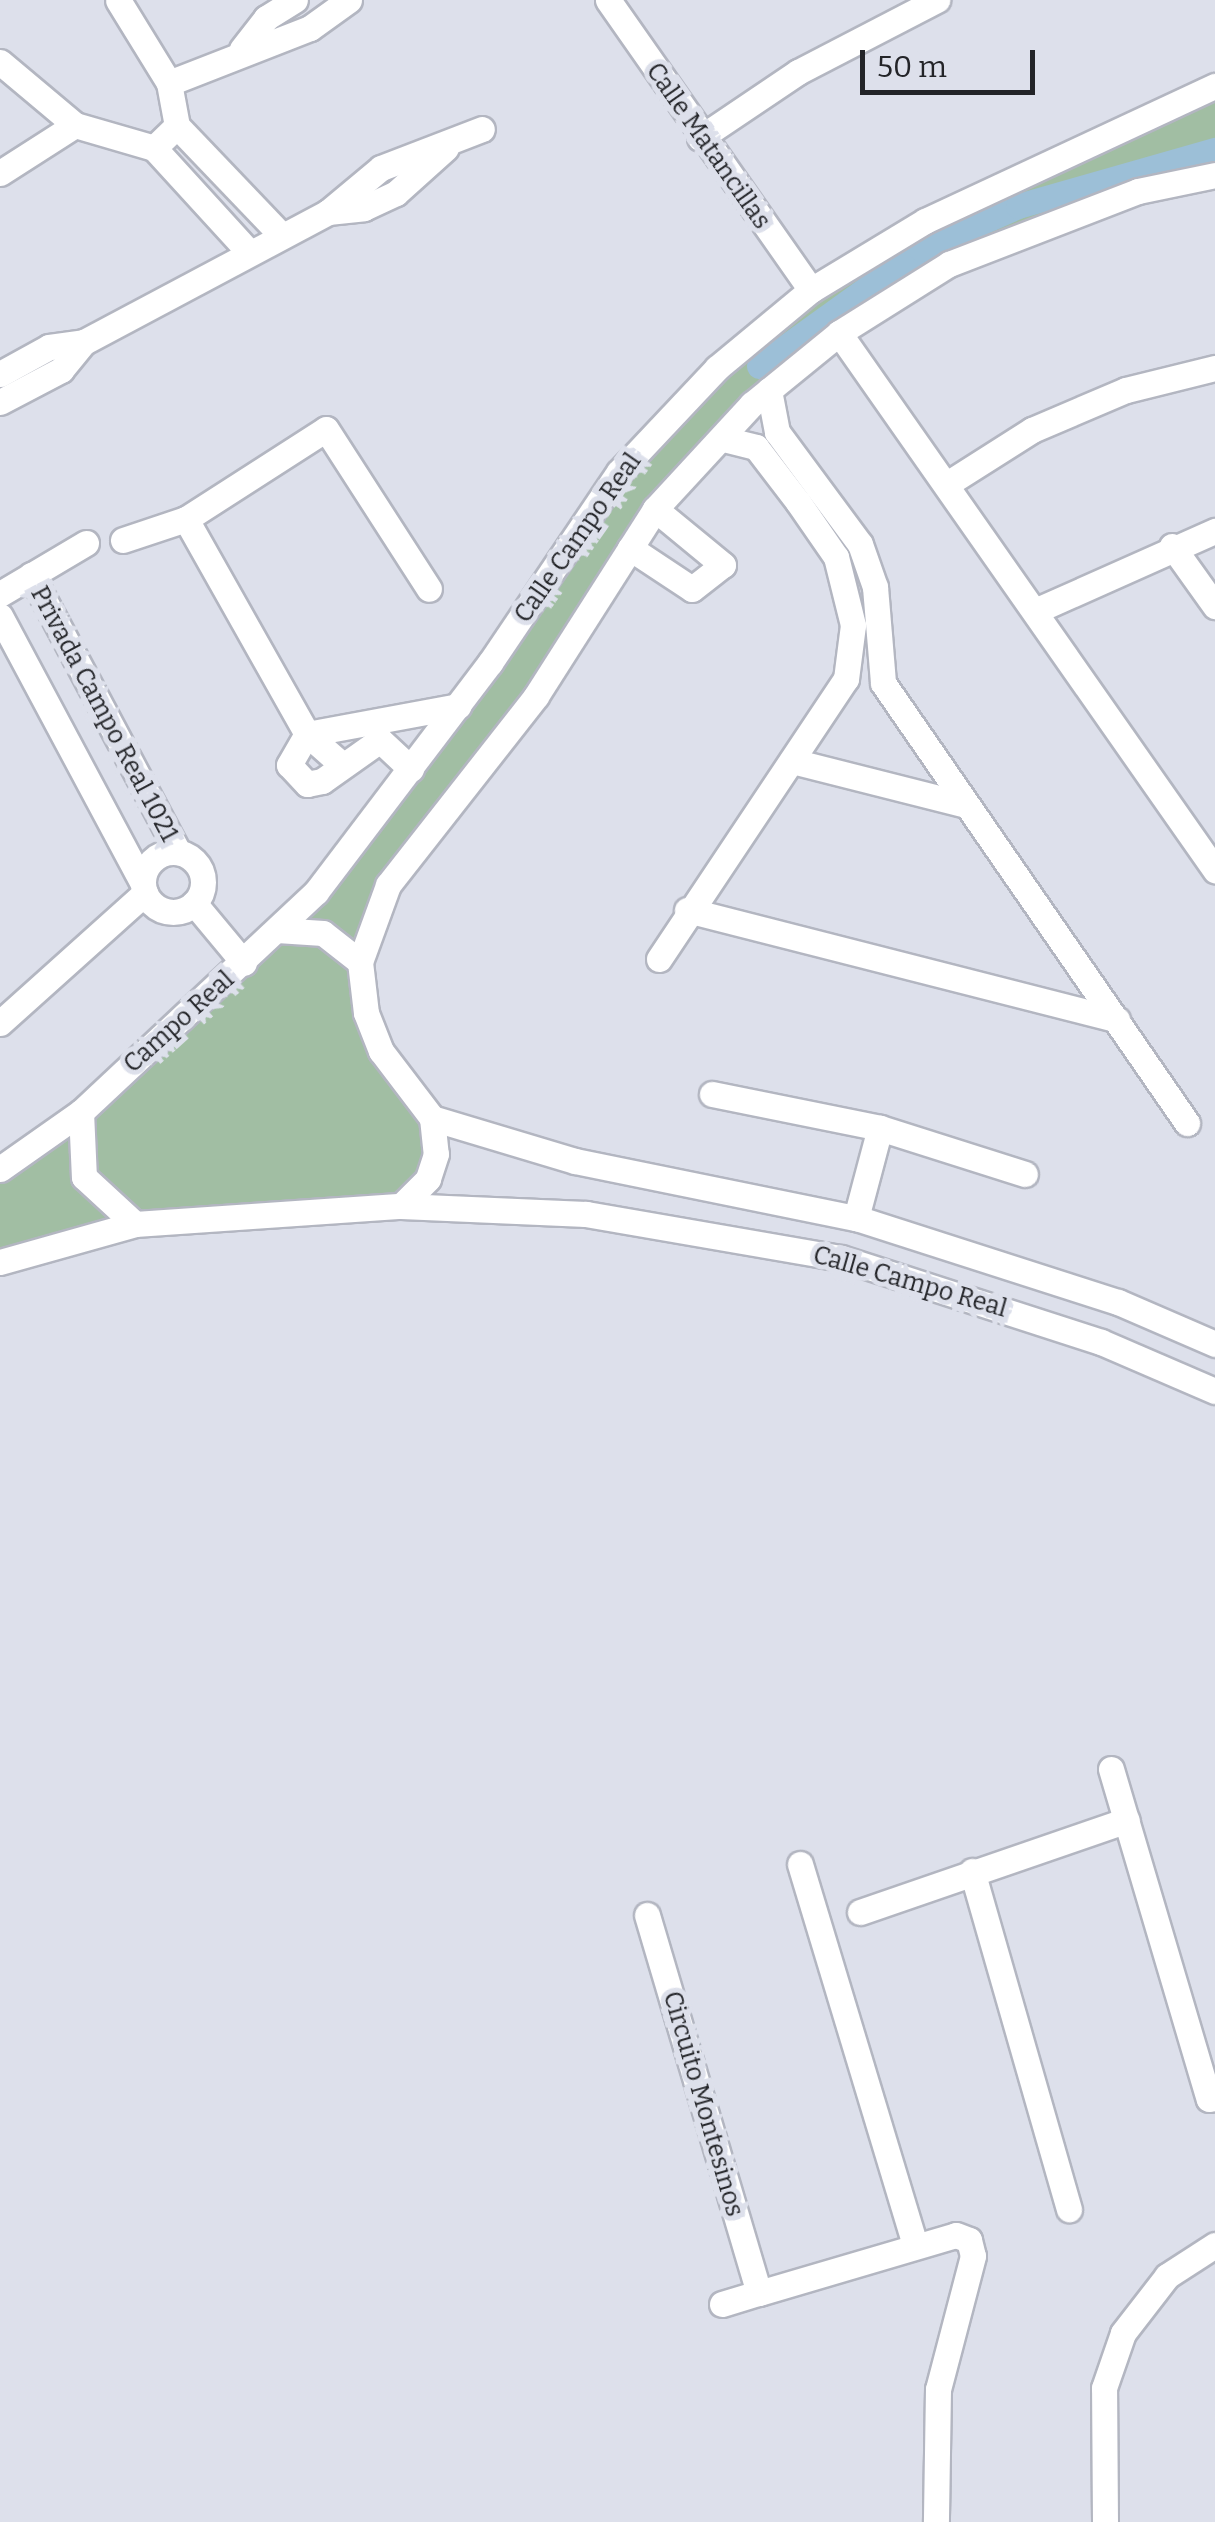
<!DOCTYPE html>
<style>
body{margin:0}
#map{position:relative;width:1215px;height:2522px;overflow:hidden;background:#dde0eb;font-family:Bitter,serif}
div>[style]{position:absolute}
.green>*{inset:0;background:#a1bea3}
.canal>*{height:25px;margin:-12.5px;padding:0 12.5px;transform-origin:12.5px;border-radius:12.5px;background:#9cbfd7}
.roads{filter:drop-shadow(2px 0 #b3b6c1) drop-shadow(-2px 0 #b3b6c1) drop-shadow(0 2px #b3b6c1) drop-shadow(0 -2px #b3b6c1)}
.minor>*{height:25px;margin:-12.5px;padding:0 12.5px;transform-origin:12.5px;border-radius:12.5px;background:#fff}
.minor>.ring{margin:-12.5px;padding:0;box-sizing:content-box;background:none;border:25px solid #fff;border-radius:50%}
span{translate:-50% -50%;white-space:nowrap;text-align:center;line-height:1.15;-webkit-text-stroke:10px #dde0eb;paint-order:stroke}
.street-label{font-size:25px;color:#232428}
.scale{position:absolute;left:860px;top:50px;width:175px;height:45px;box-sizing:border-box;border:5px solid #232428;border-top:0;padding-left:12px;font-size:30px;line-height:35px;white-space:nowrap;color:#232428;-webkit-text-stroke:8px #dde0eb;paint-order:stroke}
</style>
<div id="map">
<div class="green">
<i style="clip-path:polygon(1215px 86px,1215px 175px,949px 264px,839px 333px,655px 509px,388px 885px,360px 962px,403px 1087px,436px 1154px,401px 1206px,135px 1224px,0 1262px,0 1169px,316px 892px,619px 472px,811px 290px)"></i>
</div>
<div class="canal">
<i style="left:759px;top:366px;width:200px;rotate:-35.8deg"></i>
<i style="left:921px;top:249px;width:106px;rotate:-23.9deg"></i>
<i style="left:1018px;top:206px;width:205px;rotate:-15.9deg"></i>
</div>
<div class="roads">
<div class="minor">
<i style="left:608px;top:0;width:354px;rotate:55deg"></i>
<i style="left:242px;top:49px;width:39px;rotate:-52deg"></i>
<i style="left:266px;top:18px;width:34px;rotate:-32deg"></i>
<i style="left:0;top:62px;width:98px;rotate:40deg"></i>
<i style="left:75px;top:125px;width:82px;rotate:16.2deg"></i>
<i style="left:154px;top:148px;width:32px;rotate:-44deg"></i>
<i style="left:177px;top:126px;width:44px;rotate:-100.5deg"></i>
<i style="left:169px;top:83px;width:97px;rotate:-121.6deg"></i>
<i style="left:169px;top:83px;width:151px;rotate:-21.3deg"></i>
<i style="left:310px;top:28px;width:48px;rotate:-35.7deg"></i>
<i style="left:177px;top:126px;width:152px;rotate:46.3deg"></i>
<i style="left:700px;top:138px;width:118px;rotate:-34deg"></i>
<i style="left:798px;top:72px;width:157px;rotate:-27.4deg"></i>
<i style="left:154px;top:148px;width:142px;rotate:47.6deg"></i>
<i style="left:0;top:173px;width:89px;rotate:-32.6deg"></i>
<i style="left:328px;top:212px;width:36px;rotate:-6deg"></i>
<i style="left:364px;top:208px;width:35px;rotate:-25deg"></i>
<i style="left:396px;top:193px;width:67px;rotate:-42deg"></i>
<i style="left:839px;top:333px;width:656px;rotate:55deg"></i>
<i style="left:0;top:374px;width:56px;rotate:-28.9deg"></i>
<i style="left:49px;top:347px;width:35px;rotate:-8deg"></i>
<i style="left:84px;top:342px;width:276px;rotate:-28deg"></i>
<i style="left:328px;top:212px;width:69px;rotate:-39.7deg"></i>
<i style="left:381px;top:168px;width:108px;rotate:-21.1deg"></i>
<i style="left:769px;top:390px;width:43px;rotate:79.2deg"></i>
<i style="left:777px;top:432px;width:139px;rotate:53.5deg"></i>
<i style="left:860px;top:544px;width:46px;rotate:70.8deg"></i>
<i style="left:875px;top:587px;width:96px;rotate:85.2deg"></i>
<i style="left:883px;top:683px;width:535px;rotate:55.36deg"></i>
<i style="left:0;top:402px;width:69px;rotate:-27.7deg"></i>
<i style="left:61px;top:370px;width:36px;rotate:-51deg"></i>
<i style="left:947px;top:484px;width:101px;rotate:-32.4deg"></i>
<i style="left:1032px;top:430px;width:102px;rotate:-23.1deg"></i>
<i style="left:1126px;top:390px;width:92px;rotate:-13.9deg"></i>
<i style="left:123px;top:540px;width:66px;rotate:-18.4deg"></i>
<i style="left:1172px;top:546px;width:74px;rotate:54.4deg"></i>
<i style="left:630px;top:548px;width:74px;rotate:33.5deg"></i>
<i style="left:692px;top:589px;width:39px;rotate:-38deg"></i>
<i style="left:723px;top:565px;width:88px;rotate:-140.5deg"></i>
<i style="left:31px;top:575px;width:314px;rotate:62deg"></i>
<i style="left:0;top:594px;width:100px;rotate:-30.7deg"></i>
<i style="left:1035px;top:611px;width:197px;rotate:-24deg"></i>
<i style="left:0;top:616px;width:302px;rotate:61.9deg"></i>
<i style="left:792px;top:761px;width:179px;rotate:14.2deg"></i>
<i style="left:340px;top:763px;width:44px;rotate:-138.7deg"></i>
<i style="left:307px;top:734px;width:247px;rotate:-119.4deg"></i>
<i style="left:186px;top:519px;width:166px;rotate:-32.7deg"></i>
<i style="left:326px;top:429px;width:190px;rotate:57.2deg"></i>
<i style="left:411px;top:769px;width:42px;rotate:-136.9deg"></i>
<i style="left:380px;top:740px;width:71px;rotate:144.7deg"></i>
<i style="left:322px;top:781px;width:15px;rotate:169deg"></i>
<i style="left:307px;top:784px;width:26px;rotate:-133deg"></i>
<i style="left:289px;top:765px;width:36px;rotate:-60deg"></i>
<i style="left:307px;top:734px;width:154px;rotate:-10.5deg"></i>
<i class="ring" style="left:143px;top:852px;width:35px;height:35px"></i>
<i style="left:194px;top:903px;width:78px;rotate:50.2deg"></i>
<i style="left:687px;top:910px;width:444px;rotate:14.3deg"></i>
<i style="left:277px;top:930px;width:46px;rotate:3.7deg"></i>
<i style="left:323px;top:933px;width:47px;rotate:38.1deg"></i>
<i style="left:360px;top:962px;width:51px;rotate:83.3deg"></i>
<i style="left:366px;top:1013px;width:41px;rotate:68.5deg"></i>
<i style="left:381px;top:1051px;width:84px;rotate:52.7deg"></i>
<i style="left:432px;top:1118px;width:36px;rotate:84deg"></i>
<i style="left:436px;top:1154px;width:26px;rotate:108deg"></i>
<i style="left:428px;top:1179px;width:38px;rotate:135deg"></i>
<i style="left:659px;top:959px;width:337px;rotate:-56.3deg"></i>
<i style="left:846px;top:679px;width:54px;rotate:-82.6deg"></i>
<i style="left:853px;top:625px;width:70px;rotate:-104deg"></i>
<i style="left:836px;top:557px;width:67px;rotate:-124.6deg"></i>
<i style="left:798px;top:502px;width:69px;rotate:-127.4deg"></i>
<i style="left:756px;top:447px;width:36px;rotate:-166deg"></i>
<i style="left:360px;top:962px;width:82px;rotate:-70deg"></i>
<i style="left:388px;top:885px;width:240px;rotate:-51.9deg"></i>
<i style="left:536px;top:696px;width:222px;rotate:-57.5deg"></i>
<i style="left:655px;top:509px;width:143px;rotate:-47.3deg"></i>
<i style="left:752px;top:404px;width:112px;rotate:-39.2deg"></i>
<i style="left:839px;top:333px;width:130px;rotate:-32.1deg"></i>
<i style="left:949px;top:264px;width:203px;rotate:-21.1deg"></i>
<i style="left:1138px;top:191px;width:79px;rotate:-11.7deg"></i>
<i style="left:0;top:1023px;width:195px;rotate:-41.9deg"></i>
<i style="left:712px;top:1094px;width:171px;rotate:11.4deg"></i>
<i style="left:880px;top:1128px;width:152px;rotate:17.6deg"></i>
<i style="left:81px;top:1112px;width:65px;rotate:87.4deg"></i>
<i style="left:84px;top:1177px;width:69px;rotate:42.7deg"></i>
<i style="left:432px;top:1118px;width:149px;rotate:16.7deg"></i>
<i style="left:575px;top:1161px;width:287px;rotate:11.5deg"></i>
<i style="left:856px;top:1218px;width:275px;rotate:17.8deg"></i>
<i style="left:1118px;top:1302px;width:106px;rotate:23.4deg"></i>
<i style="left:0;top:1169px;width:99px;rotate:-35.1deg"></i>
<i style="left:81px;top:1112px;width:322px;rotate:-43.1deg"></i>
<i style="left:316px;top:892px;width:288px;rotate:-52.8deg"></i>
<i style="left:490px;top:663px;width:230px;rotate:-56deg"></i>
<i style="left:619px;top:472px;width:143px;rotate:-46.7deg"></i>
<i style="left:717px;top:368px;width:122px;rotate:-39.7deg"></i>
<i style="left:811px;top:290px;width:133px;rotate:-31.2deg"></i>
<i style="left:925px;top:221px;width:320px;rotate:-25deg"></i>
<i style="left:856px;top:1218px;width:93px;rotate:-75.1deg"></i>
<i style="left:0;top:1262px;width:140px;rotate:-15.7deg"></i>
<i style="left:135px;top:1224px;width:267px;rotate:-3.9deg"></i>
<i style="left:401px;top:1206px;width:185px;rotate:2.5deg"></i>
<i style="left:586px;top:1214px;width:259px;rotate:9.8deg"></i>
<i style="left:841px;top:1258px;width:273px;rotate:17.9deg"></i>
<i style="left:1101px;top:1342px;width:124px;rotate:23.3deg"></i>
<i style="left:1111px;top:1769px;width:344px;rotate:73.5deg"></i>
<i style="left:1209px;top:2099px;width:6px;rotate:-9deg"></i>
<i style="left:800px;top:1864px;width:399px;rotate:73.2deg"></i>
<i style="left:972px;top:1871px;width:352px;rotate:74deg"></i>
<i style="left:860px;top:1912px;width:282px;rotate:-19deg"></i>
<i style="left:647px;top:1915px;width:394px;rotate:73.5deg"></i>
<i style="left:759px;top:2293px;width:205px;rotate:-16.4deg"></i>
<i style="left:956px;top:2235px;width:14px;rotate:21deg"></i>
<i style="left:969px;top:2240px;width:16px;rotate:76deg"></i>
<i style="left:973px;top:2256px;width:138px;rotate:104.7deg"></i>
<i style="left:938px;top:2389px;width:133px;rotate:90.9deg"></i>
<i style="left:722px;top:2304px;width:39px;rotate:-17deg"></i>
<i style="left:1105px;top:2522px;width:134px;rotate:-90.4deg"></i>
<i style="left:1104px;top:2388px;width:58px;rotate:-70.9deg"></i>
<i style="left:1123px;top:2333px;width:72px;rotate:-52.3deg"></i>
<i style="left:1167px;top:2276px;width:57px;rotate:-32.9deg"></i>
</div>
</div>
<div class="street-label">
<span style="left:708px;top:146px;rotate:55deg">Calle Matancillas</span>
<span style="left:578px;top:538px;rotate:-55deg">Calle Campo Real</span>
<span style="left:104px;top:714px;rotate:62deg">Privada Campo Real 1021</span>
<span style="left:179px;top:1022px;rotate:-42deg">Campo Real</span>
<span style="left:910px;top:1282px;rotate:16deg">Calle Campo Real</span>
<span style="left:703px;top:2104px;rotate:74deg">Circuito Montesinos</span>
</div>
<div class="scale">50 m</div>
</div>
